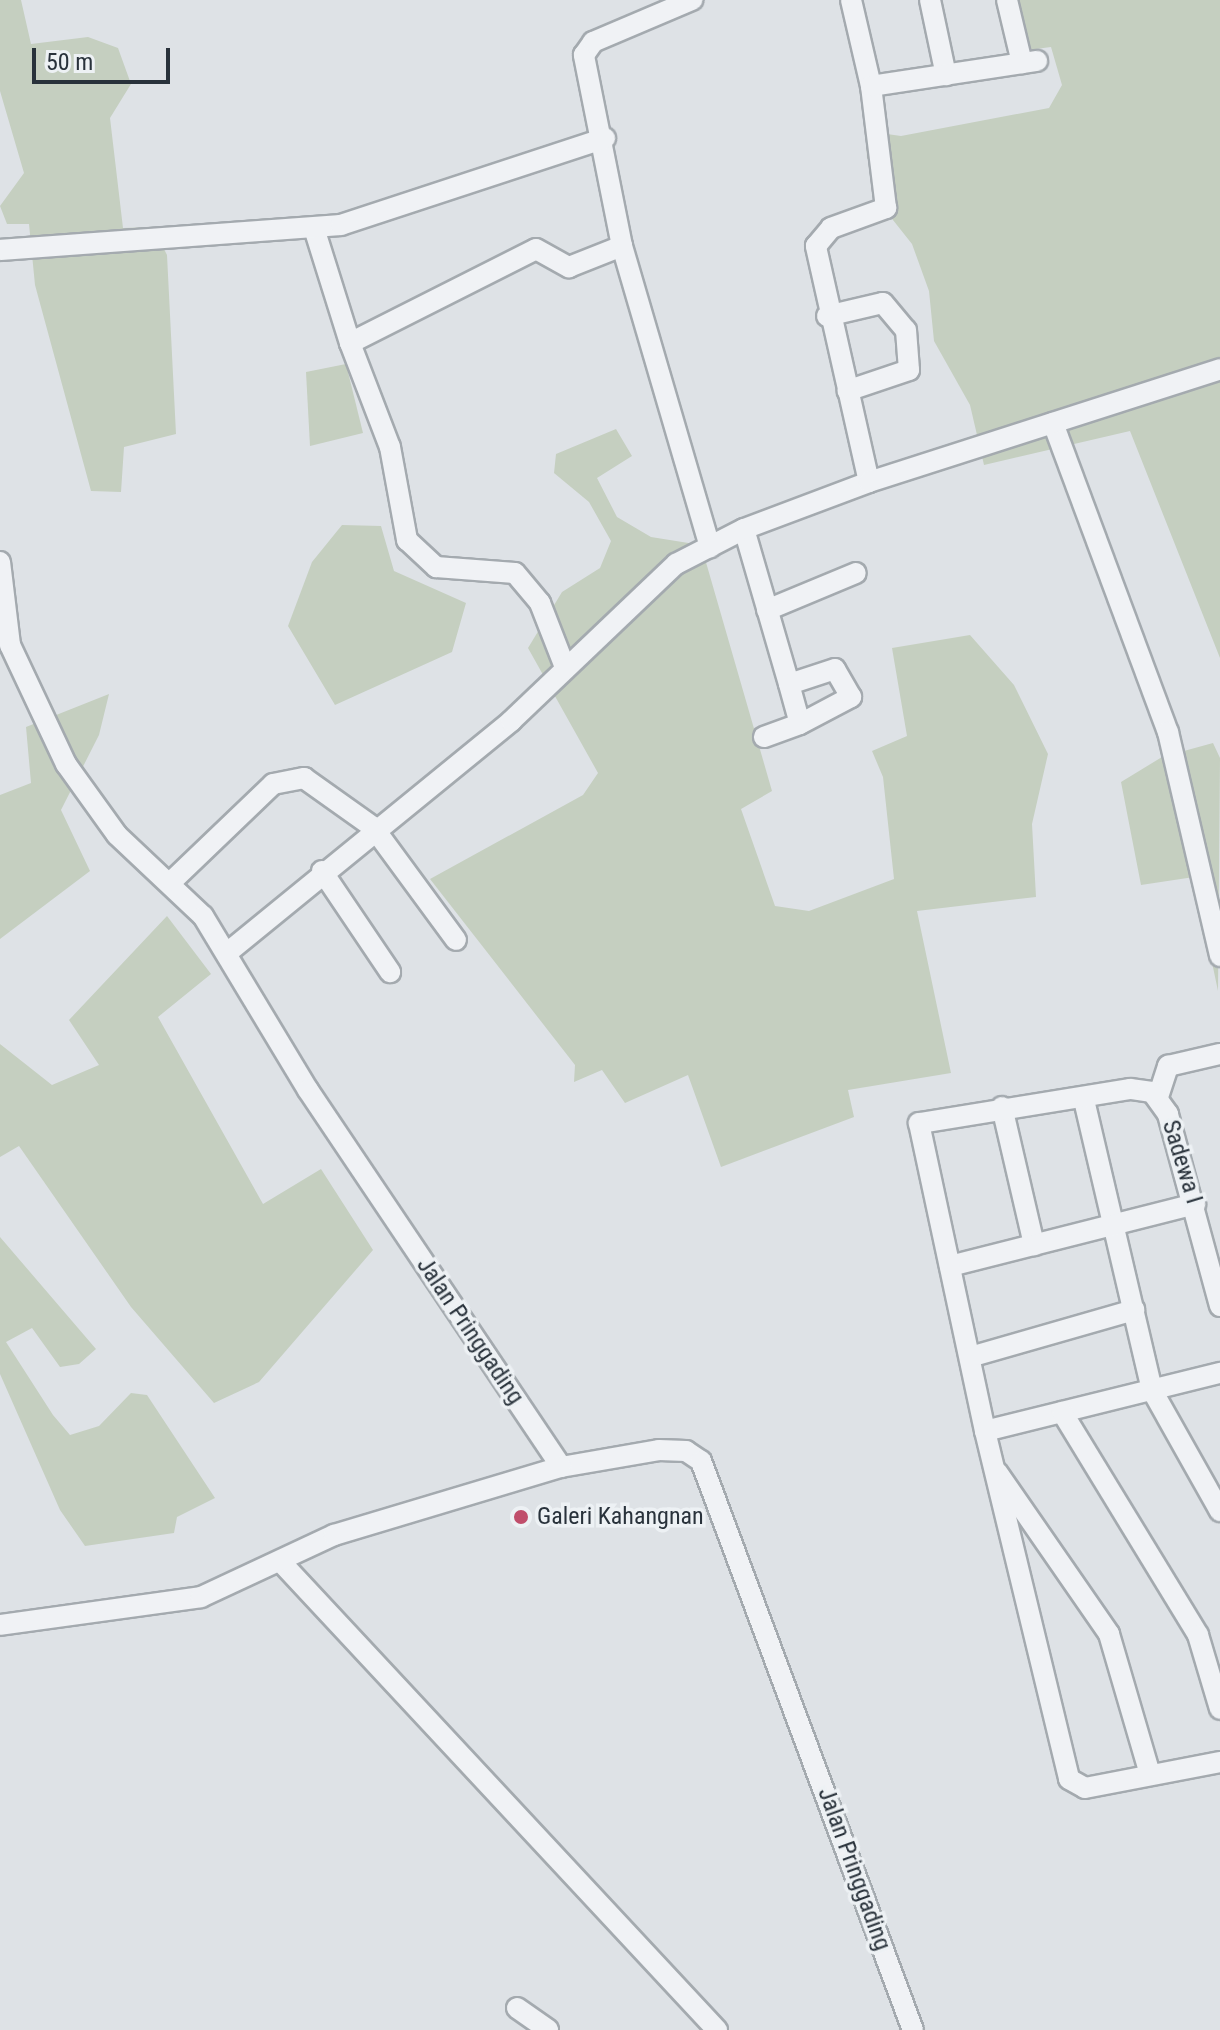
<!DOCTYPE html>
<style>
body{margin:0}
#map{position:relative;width:1220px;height:2030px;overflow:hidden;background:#dee2e6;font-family:"Roboto Condensed",sans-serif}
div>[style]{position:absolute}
.green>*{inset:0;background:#c5cfc0}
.roads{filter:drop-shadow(2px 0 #a4aaaf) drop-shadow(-2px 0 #a4aaaf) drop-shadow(0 2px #a4aaaf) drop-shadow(0 -2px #a4aaaf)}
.minor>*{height:20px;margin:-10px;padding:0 10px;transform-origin:10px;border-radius:10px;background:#f0f2f5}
.dots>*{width:22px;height:22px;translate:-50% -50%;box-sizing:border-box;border:4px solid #edf1f4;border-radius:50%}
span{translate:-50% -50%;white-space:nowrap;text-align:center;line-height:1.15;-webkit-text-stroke:7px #edf1f4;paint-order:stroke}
.street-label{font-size:24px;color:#29323b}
.poi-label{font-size:24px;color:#29323b}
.left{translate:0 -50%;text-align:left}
.scale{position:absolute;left:32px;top:48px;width:138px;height:36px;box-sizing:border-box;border:4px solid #29323b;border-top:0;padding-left:10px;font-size:24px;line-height:28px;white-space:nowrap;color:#29323b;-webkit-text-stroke:6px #edf1f4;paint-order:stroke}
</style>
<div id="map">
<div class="green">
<i style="clip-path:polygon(0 0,21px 0,31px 44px,88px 37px,118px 48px,131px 84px,110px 118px,123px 228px,153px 227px,167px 255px,176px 434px,124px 447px,121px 492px,91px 491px,35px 285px,29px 224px,7px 224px,0 206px,24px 173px,0 91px)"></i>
<i style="clip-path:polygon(1015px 0,1220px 0,1220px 658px,1130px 431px,984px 465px,970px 405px,934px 341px,929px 291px,912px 244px,889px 215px,885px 155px,867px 159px,866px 131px,901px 136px,1049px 108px,1062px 85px,1051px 47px,1028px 50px)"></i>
<i style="clip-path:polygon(346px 364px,363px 433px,310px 446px,306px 372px)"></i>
<i style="clip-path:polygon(616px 429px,632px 456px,597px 478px,617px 517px,651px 537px,701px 545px,772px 791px,741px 809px,775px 906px,809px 911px,894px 879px,883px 777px,872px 751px,907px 736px,892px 648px,970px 635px,1014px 685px,1048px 754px,1032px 824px,1036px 897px,917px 911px,951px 1073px,848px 1090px,854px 1117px,721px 1167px,688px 1075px,625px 1103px,602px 1070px,574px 1082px,575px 1065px,430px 879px,583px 795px,598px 773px,528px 648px,562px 592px,600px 568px,611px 541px,589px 502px,554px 473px,556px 454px)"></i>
<i style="clip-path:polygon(342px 525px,381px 526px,394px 571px,466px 603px,452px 652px,335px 705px,288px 626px,312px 562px)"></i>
<i style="clip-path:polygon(109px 694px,99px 735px,61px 810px,90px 871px,0 939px,0 795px,31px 783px,26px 727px)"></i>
<i style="clip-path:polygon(1213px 743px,1220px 758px,1218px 991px,1194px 877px,1141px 885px,1121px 782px,1162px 757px)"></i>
<i style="clip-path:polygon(167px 916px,211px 974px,158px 1017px,263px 1204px,321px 1169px,373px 1250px,259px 1382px,214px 1403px,131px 1307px,19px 1146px,0 1157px,0 1044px,52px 1085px,99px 1065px,69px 1020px)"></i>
<i style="clip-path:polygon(0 1237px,96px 1349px,79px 1364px,60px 1367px,32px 1328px,6px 1342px,53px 1415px,70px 1435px,99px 1426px,131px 1393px,147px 1395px,215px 1498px,177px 1517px,174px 1533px,85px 1546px,60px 1510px,0 1374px)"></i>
</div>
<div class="roads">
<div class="minor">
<i style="left:851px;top:0;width:88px;rotate:76.9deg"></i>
<i style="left:930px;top:0;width:77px;rotate:78deg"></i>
<i style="left:1007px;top:0;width:65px;rotate:76.6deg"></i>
<i style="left:314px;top:228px;width:121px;rotate:72.6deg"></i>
<i style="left:350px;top:343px;width:208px;rotate:-26.8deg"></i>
<i style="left:536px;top:249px;width:38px;rotate:29deg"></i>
<i style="left:569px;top:267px;width:57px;rotate:-21.6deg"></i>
<i style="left:622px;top:246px;width:314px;rotate:73.7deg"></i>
<i style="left:622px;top:246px;width:195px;rotate:-101.3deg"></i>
<i style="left:584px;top:55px;width:16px;rotate:-55deg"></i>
<i style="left:593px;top:42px;width:108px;rotate:-23deg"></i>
<i style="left:0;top:250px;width:342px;rotate:-4.2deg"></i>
<i style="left:341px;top:225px;width:278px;rotate:-18.2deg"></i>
<i style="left:827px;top:316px;width:57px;rotate:-13.1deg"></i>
<i style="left:883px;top:303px;width:35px;rotate:50deg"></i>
<i style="left:906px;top:330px;width:40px;rotate:85.7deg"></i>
<i style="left:909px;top:370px;width:65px;rotate:161.3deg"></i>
<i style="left:350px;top:343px;width:111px;rotate:69deg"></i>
<i style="left:390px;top:447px;width:95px;rotate:79.6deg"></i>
<i style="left:407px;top:540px;width:40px;rotate:43deg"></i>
<i style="left:436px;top:567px;width:79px;rotate:4.3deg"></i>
<i style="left:515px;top:573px;width:39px;rotate:50deg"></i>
<i style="left:540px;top:603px;width:69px;rotate:68.7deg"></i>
<i style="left:1053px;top:423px;width:330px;rotate:69.6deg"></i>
<i style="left:1168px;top:732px;width:230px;rotate:76.9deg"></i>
<i style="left:869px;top:482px;width:242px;rotate:-102.7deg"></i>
<i style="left:816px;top:246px;width:23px;rotate:-50deg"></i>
<i style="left:831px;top:228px;width:59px;rotate:-20deg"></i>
<i style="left:886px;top:208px;width:123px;rotate:-97deg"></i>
<i style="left:871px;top:86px;width:168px;rotate:-8.6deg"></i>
<i style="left:744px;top:529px;width:161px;rotate:73.8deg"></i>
<i style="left:789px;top:684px;width:41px;rotate:74.6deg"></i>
<i style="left:800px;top:724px;width:58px;rotate:-27.9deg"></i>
<i style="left:851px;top:697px;width:32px;rotate:-120deg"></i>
<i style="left:835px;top:669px;width:48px;rotate:161.9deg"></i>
<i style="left:0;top:562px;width:84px;rotate:83.1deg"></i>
<i style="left:10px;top:645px;width:132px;rotate:64.8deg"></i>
<i style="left:66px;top:764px;width:87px;rotate:54.3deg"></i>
<i style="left:117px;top:835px;width:118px;rotate:43.3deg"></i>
<i style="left:203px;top:916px;width:203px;rotate:58.9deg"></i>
<i style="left:308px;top:1090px;width:454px;rotate:56.1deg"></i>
<i style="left:561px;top:1467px;width:99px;rotate:-9.8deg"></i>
<i style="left:659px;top:1450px;width:27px;rotate:2deg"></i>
<i style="left:686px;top:1451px;width:18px;rotate:34deg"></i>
<i style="left:701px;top:1461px;width:607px;rotate:69.57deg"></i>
<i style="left:767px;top:610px;width:96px;rotate:-22.6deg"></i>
<i style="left:764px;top:737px;width:38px;rotate:-20deg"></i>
<i style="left:322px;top:871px;width:122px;rotate:56deg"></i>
<i style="left:172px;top:881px;width:140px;rotate:-43.8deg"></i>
<i style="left:273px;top:784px;width:32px;rotate:-11deg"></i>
<i style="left:304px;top:778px;width:85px;rotate:35.4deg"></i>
<i style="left:373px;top:827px;width:140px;rotate:53.7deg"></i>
<i style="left:227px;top:953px;width:367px;rotate:-39.2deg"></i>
<i style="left:511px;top:721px;width:228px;rotate:-43.6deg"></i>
<i style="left:676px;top:564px;width:76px;rotate:-27.2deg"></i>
<i style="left:744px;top:529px;width:134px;rotate:-20.6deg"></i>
<i style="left:869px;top:482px;width:369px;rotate:-17.8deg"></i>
<i style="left:1158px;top:1097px;width:33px;rotate:-72deg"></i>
<i style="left:1168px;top:1066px;width:53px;rotate:-13deg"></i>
<i style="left:1084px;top:1100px;width:298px;rotate:76.8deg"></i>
<i style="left:1152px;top:1390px;width:139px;rotate:60.7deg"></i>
<i style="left:1002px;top:1107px;width:142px;rotate:76.9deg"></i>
<i style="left:950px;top:1266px;width:253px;rotate:-14.2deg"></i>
<i style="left:1220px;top:1306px;width:199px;rotate:-105.2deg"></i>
<i style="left:1168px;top:1114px;width:27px;rotate:-126deg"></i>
<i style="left:1152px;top:1092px;width:22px;rotate:-172deg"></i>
<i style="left:1130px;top:1089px;width:214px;rotate:170.8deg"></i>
<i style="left:919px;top:1123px;width:315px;rotate:77.9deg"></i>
<i style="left:985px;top:1431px;width:242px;rotate:-13.9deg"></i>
<i style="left:970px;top:1357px;width:171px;rotate:-16deg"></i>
<i style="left:1062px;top:1412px;width:261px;rotate:58.6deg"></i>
<i style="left:1198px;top:1635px;width:77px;rotate:73.4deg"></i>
<i style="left:985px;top:1431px;width:358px;rotate:76.4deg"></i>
<i style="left:1069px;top:1779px;width:18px;rotate:29deg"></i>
<i style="left:1085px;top:1788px;width:137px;rotate:-10.9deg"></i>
<i style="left:997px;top:1472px;width:197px;rotate:55.3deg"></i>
<i style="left:1109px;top:1634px;width:146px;rotate:73.7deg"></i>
<i style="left:280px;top:1561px;width:641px;rotate:47.02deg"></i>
<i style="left:0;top:1625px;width:203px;rotate:-7.9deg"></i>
<i style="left:201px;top:1597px;width:147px;rotate:-25deg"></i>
<i style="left:334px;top:1535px;width:237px;rotate:-16.7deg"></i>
<i style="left:517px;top:2008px;width:38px;rotate:35deg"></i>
</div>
</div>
<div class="dots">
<i style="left:521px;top:1517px;background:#c04e6b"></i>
</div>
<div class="street-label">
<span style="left:1182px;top:1162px;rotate:73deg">Sadewa I</span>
<span style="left:470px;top:1331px;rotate:56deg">Jalan Pringgading</span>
<span style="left:854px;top:1869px;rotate:70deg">Jalan Pringgading</span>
</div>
<div class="poi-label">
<span class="left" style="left:537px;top:1517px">Galeri Kahangnan</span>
</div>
<div class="scale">50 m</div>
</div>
